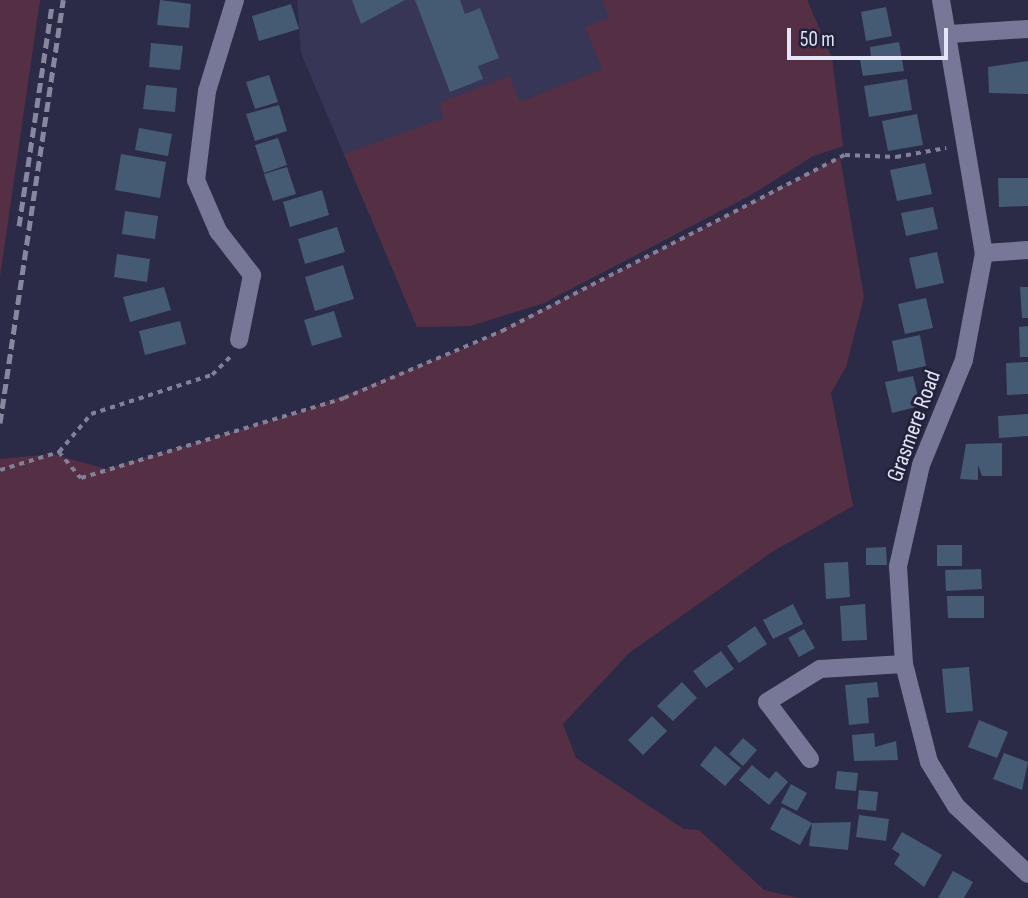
<!DOCTYPE html>
<style>
body{margin:0}
#map{position:relative;width:1028px;height:898px;overflow:hidden;background:#2c2b47;font-family:"Sofia Sans Condensed",sans-serif}
div>[style]{position:absolute}
.built>*{inset:0;background:#373656}
.green>*{inset:0;background:#552f43}
.building>*{inset:0;background:#455a73}
.path>*{height:3.5px;margin-top:-1.75px;transform-origin:0;background:repeating-linear-gradient(90deg,#818199 0 5px,transparent 0 10px)}
.street>*{height:18px;margin:-9px;padding:0 9px;transform-origin:9px;border-radius:9px;background:#777797}
.rail>*{height:5px;margin-top:-2.5px;transform-origin:0;background:repeating-linear-gradient(90deg,#87879e 0 10px,transparent 0 15px)}
span{translate:-50% -50%;white-space:nowrap;text-align:center;line-height:1.15;-webkit-text-stroke:6px #23223c;paint-order:stroke}
.street-label{font-size:23px;color:#e4e5f7}
.scale{position:absolute;left:787px;top:28px;width:161px;height:32px;box-sizing:border-box;border:4px solid #e4e5f7;border-top:0;padding-left:9px;font-size:21px;line-height:24px;white-space:nowrap;color:#e4e5f7;-webkit-text-stroke:5px #23223c;paint-order:stroke}
</style>
<div id="map">
<div class="built">
<i style="clip-path:polygon(297px 0,807px 0,832px 58px,843px 146px,813px 156px,749px 196px,544px 303px,470px 326px,417px 327px,301px 53px)"></i>
</div>
<div class="green">
<i style="clip-path:polygon(0 0,40px 0,0 277px)"></i>
<i style="clip-path:polygon(602px 0,807px 0,832px 58px,843px 146px,813px 156px,749px 196px,544px 303px,470px 326px,417px 327px,344px 154px,444px 118px,439px 103px,509px 76px,520px 102px,602px 69px,585px 27px,609px 18px)"></i>
<i style="clip-path:polygon(840px 157px,864px 297px,846px 367px,831px 393px,853px 506px,772px 552px,629px 653px,563px 724px,576px 758px,684px 829px,699px 830px,764px 890px,799px 898px,0 898px,0 459px,53px 454px,106px 469px,307px 410px,474px 344px)"></i>
</div>
<div class="building">
<i style="clip-path:polygon(160px 0,191px 4px,189px 28px,157px 25px)"></i>
<i style="clip-path:polygon(352px 0,405px 0,361px 24px)"></i>
<i style="clip-path:polygon(415px 0,460px 0,465px 14px,480px 8px,499px 58px,478px 66px,483px 79px,450px 92px)"></i>
<i style="clip-path:polygon(291px 4px,299px 29px,259px 41px,252px 16px)"></i>
<i style="clip-path:polygon(886px 7px,892px 36px,866px 41px,861px 12px)"></i>
<i style="clip-path:polygon(899px 42px,904px 71px,863px 76px,860px 60px,871px 58px,870px 47px)"></i>
<i style="clip-path:polygon(151px 43px,183px 46px,180px 70px,149px 67px)"></i>
<i style="clip-path:polygon(1028px 61px,1028px 94px,989px 93px,988px 67px)"></i>
<i style="clip-path:polygon(269px 75px,278px 102px,255px 109px,246px 82px)"></i>
<i style="clip-path:polygon(907px 79px,912px 110px,869px 117px,864px 86px)"></i>
<i style="clip-path:polygon(146px 85px,177px 88px,175px 112px,143px 109px)"></i>
<i style="clip-path:polygon(279px 105px,287px 131px,255px 141px,246px 114px)"></i>
<i style="clip-path:polygon(917px 114px,923px 145px,888px 151px,882px 121px)"></i>
<i style="clip-path:polygon(139px 128px,172px 134px,168px 156px,135px 150px)"></i>
<i style="clip-path:polygon(278px 138px,287px 165px,264px 173px,255px 145px)"></i>
<i style="clip-path:polygon(121px 154px,166px 162px,160px 198px,115px 190px)"></i>
<i style="clip-path:polygon(925px 163px,932px 194px,897px 201px,890px 170px)"></i>
<i style="clip-path:polygon(287px 167px,296px 194px,273px 201px,264px 174px)"></i>
<i style="clip-path:polygon(998px 178px,1028px 178px,1028px 206px,999px 207px)"></i>
<i style="clip-path:polygon(322px 190px,329px 215px,290px 227px,283px 202px)"></i>
<i style="clip-path:polygon(933px 207px,938px 229px,906px 236px,901px 213px)"></i>
<i style="clip-path:polygon(125px 211px,158px 216px,155px 239px,122px 234px)"></i>
<i style="clip-path:polygon(337px 227px,345px 252px,305px 264px,298px 239px)"></i>
<i style="clip-path:polygon(937px 252px,944px 283px,916px 289px,909px 258px)"></i>
<i style="clip-path:polygon(117px 254px,150px 259px,147px 282px,114px 277px)"></i>
<i style="clip-path:polygon(343px 265px,354px 299px,315px 311px,305px 277px)"></i>
<i style="clip-path:polygon(164px 287px,171px 310px,130px 322px,123px 297px)"></i>
<i style="clip-path:polygon(1020px 287px,1028px 287px,1028px 318px,1022px 318px)"></i>
<i style="clip-path:polygon(926px 298px,933px 328px,905px 334px,898px 304px)"></i>
<i style="clip-path:polygon(334px 311px,342px 337px,312px 346px,304px 320px)"></i>
<i style="clip-path:polygon(180px 321px,186px 344px,145px 355px,139px 331px)"></i>
<i style="clip-path:polygon(1028px 326px,1028px 357px,1020px 357px,1019px 327px)"></i>
<i style="clip-path:polygon(920px 335px,926px 366px,898px 372px,892px 341px)"></i>
<i style="clip-path:polygon(1028px 362px,1028px 394px,1007px 395px,1006px 363px)"></i>
<i style="clip-path:polygon(913px 376px,920px 406px,892px 413px,885px 382px)"></i>
<i style="clip-path:polygon(1028px 414px,1028px 436px,999px 438px,998px 416px)"></i>
<i style="clip-path:polygon(1002px 443px,1002px 476px,982px 476px,978px 465px,978px 480px,960px 479px,966px 444px)"></i>
<i style="clip-path:polygon(937px 545px,962px 545px,962px 566px,937px 566px)"></i>
<i style="clip-path:polygon(886px 547px,887px 565px,866px 565px,866px 548px)"></i>
<i style="clip-path:polygon(848px 562px,850px 597px,826px 599px,824px 563px)"></i>
<i style="clip-path:polygon(981px 569px,982px 589px,946px 591px,945px 570px)"></i>
<i style="clip-path:polygon(947px 596px,984px 596px,984px 618px,948px 618px)"></i>
<i style="clip-path:polygon(793px 604px,803px 624px,773px 639px,763px 620px)"></i>
<i style="clip-path:polygon(865px 604px,867px 640px,842px 641px,840px 606px)"></i>
<i style="clip-path:polygon(755px 626px,767px 644px,739px 663px,727px 646px)"></i>
<i style="clip-path:polygon(804px 629px,815px 648px,799px 657px,788px 638px)"></i>
<i style="clip-path:polygon(721px 651px,734px 669px,706px 688px,693px 671px)"></i>
<i style="clip-path:polygon(969px 667px,973px 711px,946px 713px,942px 669px)"></i>
<i style="clip-path:polygon(682px 682px,697px 698px,673px 721px,657px 706px)"></i>
<i style="clip-path:polygon(877px 682px,879px 697px,867px 698px,869px 723px,849px 725px,845px 685px)"></i>
<i style="clip-path:polygon(652px 716px,667px 731px,643px 755px,628px 740px)"></i>
<i style="clip-path:polygon(979px 720px,1008px 732px,997px 758px,968px 747px)"></i>
<i style="clip-path:polygon(874px 733px,875px 747px,896px 741px,898px 760px,854px 761px,852px 735px)"></i>
<i style="clip-path:polygon(743px 738px,757px 750px,743px 766px,729px 754px)"></i>
<i style="clip-path:polygon(715px 746px,741px 768px,725px 786px,700px 765px)"></i>
<i style="clip-path:polygon(1004px 753px,1028px 762px,1022px 790px,993px 779px)"></i>
<i style="clip-path:polygon(752px 765px,769px 779px,776px 771px,788px 782px,769px 805px,739px 780px)"></i>
<i style="clip-path:polygon(837px 771px,858px 773px,856px 791px,835px 789px)"></i>
<i style="clip-path:polygon(791px 784px,807px 793px,797px 811px,781px 803px)"></i>
<i style="clip-path:polygon(859px 790px,878px 792px,876px 811px,857px 809px)"></i>
<i style="clip-path:polygon(782px 807px,812px 823px,851px 822px,848px 850px,809px 846px,812px 823px,800px 845px,770px 829px)"></i>
<i style="clip-path:polygon(859px 815px,889px 819px,886px 841px,856px 837px)"></i>
<i style="clip-path:polygon(902px 832px,942px 855px,924px 887px,894px 864px,900px 854px,892px 849px)"></i>
<i style="clip-path:polygon(953px 871px,973px 882px,964px 898px,938px 898px)"></i>
</div>
<div class="path">
<i style="left:59px;top:452px;width:50px;rotate:-49.9deg"></i>
<i style="left:91px;top:414px;width:127px;rotate:-17.9deg"></i>
<i style="left:212px;top:375px;width:27px;rotate:-45deg"></i>
<i style="left:0;top:470px;width:62px;rotate:-17deg"></i>
<i style="left:59px;top:452px;width:34px;rotate:50deg"></i>
<i style="left:81px;top:478px;width:275px;rotate:-16.9deg"></i>
<i style="left:344px;top:398px;width:172px;rotate:-23deg"></i>
<i style="left:502px;top:331px;width:386px;rotate:-27.2deg"></i>
<i style="left:845px;top:155px;width:51px;rotate:2.2deg"></i>
<i style="left:896px;top:157px;width:51px;rotate:-10.2deg"></i>
</div>
<div class="street">
<i style="left:235px;top:0;width:95px;rotate:107.1deg"></i>
<i style="left:207px;top:91px;width:90px;rotate:97deg"></i>
<i style="left:196px;top:180px;width:56px;rotate:66.7deg"></i>
<i style="left:218px;top:231px;width:56px;rotate:52.3deg"></i>
<i style="left:252px;top:275px;width:66px;rotate:101.3deg"></i>
<i style="left:941px;top:0;width:257px;rotate:80.4deg"></i>
<i style="left:984px;top:253px;width:109px;rotate:100.6deg"></i>
<i style="left:964px;top:360px;width:113px;rotate:112.3deg"></i>
<i style="left:921px;top:465px;width:104px;rotate:102.8deg"></i>
<i style="left:898px;top:566px;width:98px;rotate:86.5deg"></i>
<i style="left:904px;top:664px;width:101px;rotate:75.7deg"></i>
<i style="left:929px;top:762px;width:52px;rotate:58.5deg"></i>
<i style="left:956px;top:806px;width:99px;rotate:43.4deg"></i>
<i style="left:950px;top:34px;width:78px;rotate:-3.7deg"></i>
<i style="left:984px;top:253px;width:44px;rotate:-3.9deg"></i>
<i style="left:810px;top:759px;width:71px;rotate:-127deg"></i>
<i style="left:767px;top:702px;width:62px;rotate:-31.9deg"></i>
<i style="left:820px;top:669px;width:84px;rotate:-3.4deg"></i>
</div>
<div class="rail">
<i style="left:19px;top:226px;width:224px;rotate:-81.5deg"></i>
<i style="left:0;top:423px;width:428px;rotate:-81.5deg"></i>
</div>
<div class="street-label">
<span style="left:914px;top:426px;rotate:-70deg">Grasmere Road</span>
</div>
<div class="scale">50 m</div>
</div>
